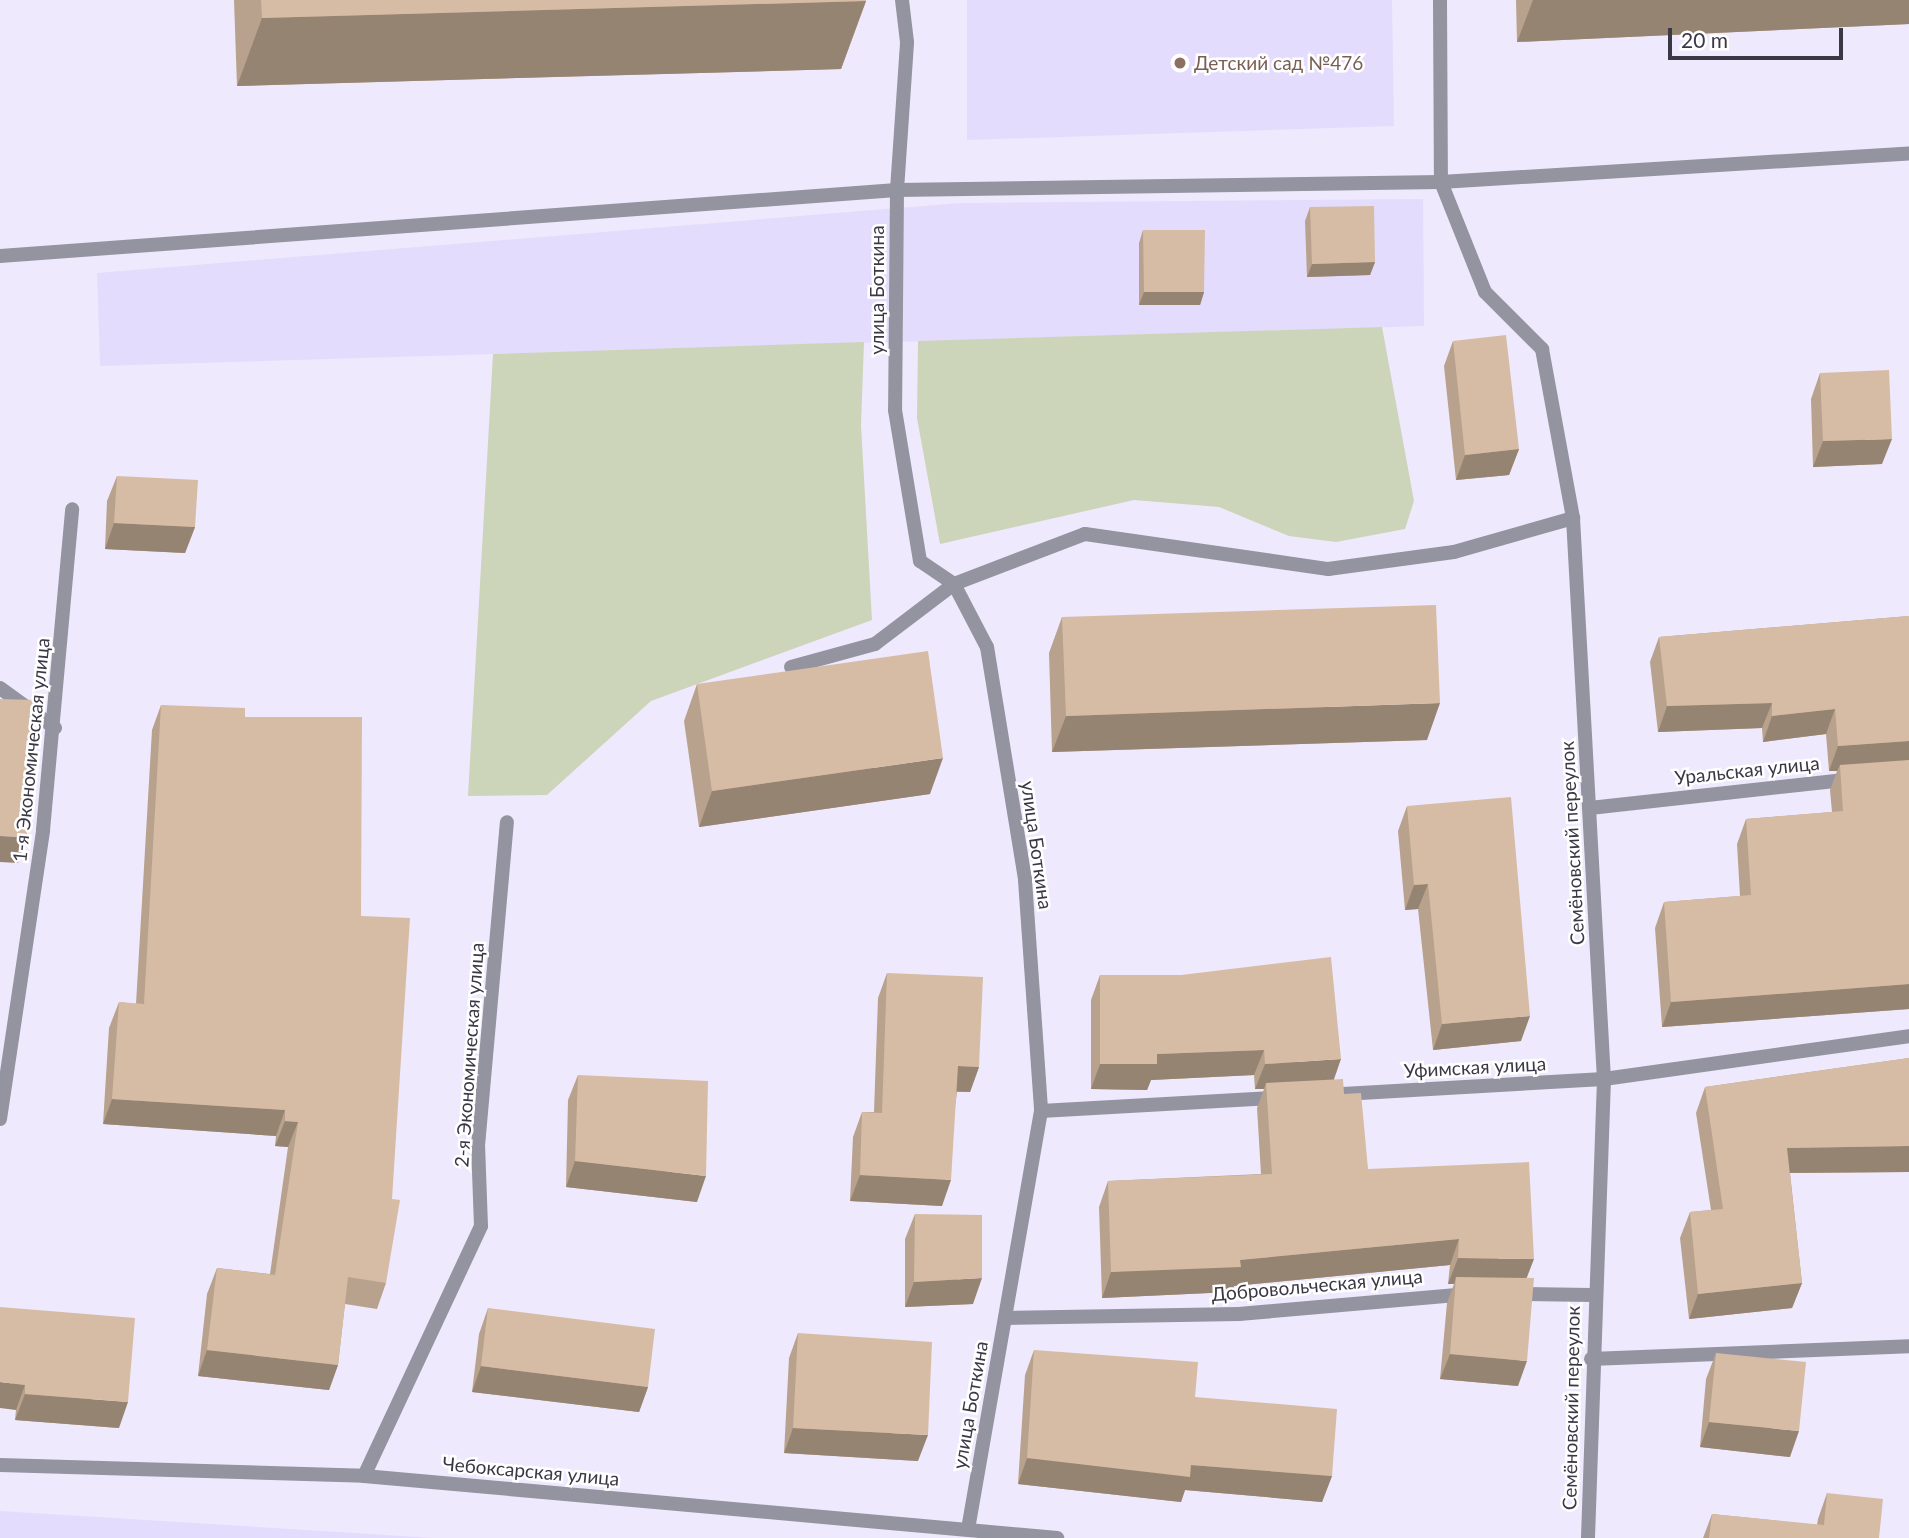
<!DOCTYPE html>
<meta charset="utf-8">
<style>
body{margin:0}
#map{position:relative;width:1909px;height:1538px;overflow:hidden;background:#efe9fd;font-family:Lato,sans-serif}
div>[style]{position:absolute}
.built>*{inset:0;background:#e4dcfc}
.green>*{inset:0;background:#ccd4b9}
.service>*{height:14px;margin:-7px;padding:0 7px;transform-origin:7px;border-radius:7px;background:#9493a0}
.minor>*{height:14px;margin:-7px;padding:0 7px;transform-origin:7px;border-radius:7px;background:#9493a0}
.wall>*{inset:0;background:#b8a28d}
.shaded-wall>*{inset:0;background:#968473}
.building>*{inset:0;background:#d6bca4}
.dots>*{width:19px;height:19px;translate:-50% -50%;box-sizing:border-box;border:4px solid #fff;border-radius:50%}
span{translate:-50% -50%;white-space:nowrap;text-align:center;line-height:1.15;-webkit-text-stroke:5px #fff;paint-order:stroke}
.education-label{font-size:19px;color:#785e54}
.left{translate:0 -50%;text-align:left}
.street-label{font-size:19px;color:#3b3845}
.scale{position:absolute;left:1668px;top:28px;width:175px;height:32px;box-sizing:border-box;border:4px solid #3b3845;border-top:0;padding-left:9px;font-size:21px;line-height:24px;white-space:nowrap;color:#3b3845;-webkit-text-stroke:5px #fff;paint-order:stroke}
</style>
<div id="map">
<div class="built">
<i style="clip-path:polygon(967px 0,1392px 0,1394px 126px,967px 140px)"></i>
<i style="clip-path:polygon(1423px 199px,1424px 326px,100px 366px,97px 273px,960px 203px)"></i>
<i style="clip-path:polygon(0 1511px,227px 1525px,433px 1538px,0 1538px)"></i>
</div>
<div class="green">
<i style="clip-path:polygon(1382px 327px,1414px 501px,1405px 529px,1336px 542px,1289px 536px,1219px 507px,1134px 500px,940px 544px,917px 418px,918px 341px)"></i>
<i style="clip-path:polygon(864px 342px,861px 425px,872px 620px,651px 701px,547px 795px,468px 796px,493px 354px)"></i>
</div>
<div class="service">
<i style="left:1440px;top:0;width:182px;rotate:89.7deg"></i>
<i style="left:897px;top:190px;width:148px;rotate:-86.1deg"></i>
<i style="left:907px;top:42px;width:42px;rotate:-96.8deg"></i>
<i style="left:791px;top:667px;width:87px;rotate:-15.3deg"></i>
<i style="left:875px;top:644px;width:99px;rotate:-37.2deg"></i>
<i style="left:954px;top:584px;width:140px;rotate:-20.9deg"></i>
<i style="left:1085px;top:534px;width:246px;rotate:8.2deg"></i>
<i style="left:1328px;top:569px;width:127px;rotate:-7.7deg"></i>
<i style="left:1454px;top:552px;width:124px;rotate:-15.9deg"></i>
<i style="left:0;top:688px;width:68px;rotate:36deg"></i>
</div>
<div class="minor">
<i style="left:1441px;top:182px;width:118px;rotate:68.2deg"></i>
<i style="left:1485px;top:292px;width:81px;rotate:45deg"></i>
<i style="left:1542px;top:349px;width:172px;rotate:79.6deg"></i>
<i style="left:1573px;top:518px;width:562px;rotate:86.84deg"></i>
<i style="left:1604px;top:1079px;width:459px;rotate:92deg"></i>
<i style="left:897px;top:190px;width:220px;rotate:90.5deg"></i>
<i style="left:895px;top:410px;width:153px;rotate:80.6deg"></i>
<i style="left:920px;top:561px;width:41px;rotate:34.1deg"></i>
<i style="left:954px;top:584px;width:71px;rotate:62.4deg"></i>
<i style="left:987px;top:647px;width:236px;rotate:80.7deg"></i>
<i style="left:1025px;top:880px;width:232px;rotate:86deg"></i>
<i style="left:1041px;top:1111px;width:423px;rotate:99.9deg"></i>
<i style="left:0;top:256px;width:899px;rotate:-4.21deg"></i>
<i style="left:897px;top:190px;width:544px;rotate:-0.84deg"></i>
<i style="left:1441px;top:182px;width:469px;rotate:-3.5deg"></i>
<i style="left:1590px;top:808px;width:265px;rotate:-6.3deg"></i>
<i style="left:1343px;top:1094px;width:261px;rotate:-3.3deg"></i>
<i style="left:1604px;top:1079px;width:308px;rotate:-8deg"></i>
<i style="left:1041px;top:1111px;width:236px;rotate:-3.2deg"></i>
<i style="left:0;top:1119px;width:292px;rotate:-81.5deg"></i>
<i style="left:43px;top:830px;width:322px;rotate:-84.8deg"></i>
<i style="left:1516px;top:1294px;width:76px;rotate:0.8deg"></i>
<i style="left:1005px;top:1318px;width:234px;rotate:-1deg"></i>
<i style="left:1239px;top:1314px;width:230px;rotate:-5deg"></i>
<i style="left:1591px;top:1359px;width:318px;rotate:-2.3deg"></i>
<i style="left:0;top:1465px;width:364px;rotate:1.7deg"></i>
<i style="left:364px;top:1476px;width:696px;rotate:5.11deg"></i>
<i style="left:364px;top:1476px;width:276px;rotate:-64.9deg"></i>
<i style="left:481px;top:1226px;width:80px;rotate:-92.1deg"></i>
<i style="left:478px;top:1146px;width:325px;rotate:-84.9deg"></i>
</div>
<div class="wall">
<i style="clip-path:polygon(234px 0,866px 0,866px 1px,841px 69px,237px 86px)"></i>
<i style="clip-path:polygon(1516px 0,1909px 0,1909px 24px,1517px 42px)"></i>
<i style="clip-path:polygon(1310px 207px,1375px 262px,1370px 275px,1307px 277px,1305px 221px)"></i>
<i style="clip-path:polygon(1143px 230px,1204px 292px,1200px 305px,1139px 305px,1139px 243px)"></i>
<i style="clip-path:polygon(1453px 341px,1519px 449px,1509px 475px,1456px 480px,1444px 366px)"></i>
<i style="clip-path:polygon(1820px 373px,1882px 464px,1813px 467px,1811px 399px)"></i>
<i style="clip-path:polygon(117px 476px,195px 527px,185px 553px,105px 549px,107px 501px)"></i>
<i style="clip-path:polygon(1909px 616px,1909px 1009px,1662px 1027px,1655px 928px,1664px 902px,1740px 896px,1737px 844px,1746px 819px,1832px 812px,1830px 790px,1837px 771px,1829px 771px,1826px 734px,1763px 742px,1762px 728px,1658px 732px,1650px 662px,1659px 637px)"></i>
<i style="clip-path:polygon(1062px 617px,1427px 740px,1052px 752px,1049px 653px)"></i>
<i style="clip-path:polygon(697px 684px,930px 794px,699px 827px,684px 721px)"></i>
<i style="clip-path:polygon(161px 705px,245px 717px,361px 916px,386px 1283px,377px 1309px,345px 1304px,338px 1365px,329px 1390px,198px 1376px,207px 1294px,217px 1268px,270px 1274px,288px 1147px,275px 1146px,276px 1136px,103px 1124px,109px 1028px,119px 1002px,136px 1004px,152px 730px)"></i>
<i style="clip-path:polygon(1407px 806px,1521px 1041px,1433px 1050px,1418px 909px,1405px 910px,1398px 831px)"></i>
<i style="clip-path:polygon(887px 973px,979px 1067px,970px 1092px,957px 1092px,942px 1206px,850px 1201px,853px 1137px,862px 1112px,874px 1112px,878px 998px)"></i>
<i style="clip-path:polygon(1100px 975px,1334px 1079px,1344px 1094px,1368px 1169px,1527px 1278px,1518px 1386px,1440px 1379px,1447px 1303px,1454px 1284px,1448px 1284px,1450px 1265px,1234px 1286px,1231px 1292px,1102px 1298px,1099px 1207px,1108px 1181px,1261px 1174px,1257px 1108px,1264px 1089px,1255px 1089px,1254px 1075px,1151px 1080px,1147px 1090px,1091px 1089px,1091px 1000px)"></i>
<i style="clip-path:polygon(1909px 1058px,1909px 1172px,1790px 1173px,1802px 1283px,1792px 1308px,1689px 1319px,1680px 1238px,1690px 1212px,1711px 1210px,1696px 1113px,1705px 1087px)"></i>
<i style="clip-path:polygon(578px 1075px,697px 1202px,566px 1187px,568px 1100px)"></i>
<i style="clip-path:polygon(915px 1214px,973px 1304px,905px 1307px,905px 1239px)"></i>
<i style="clip-path:polygon(0 1307px,119px 1428px,15px 1420px,16px 1410px)"></i>
<i style="clip-path:polygon(488px 1308px,648px 1387px,639px 1412px,472px 1392px,479px 1334px)"></i>
<i style="clip-path:polygon(798px 1333px,918px 1461px,784px 1453px,789px 1358px)"></i>
<i style="clip-path:polygon(1034px 1350px,1195px 1397px,1332px 1476px,1322px 1502px,1185px 1490px,1181px 1502px,1018px 1484px,1025px 1375px)"></i>
<i style="clip-path:polygon(1716px 1353px,1790px 1457px,1700px 1447px,1706px 1379px)"></i>
<i style="clip-path:polygon(1827px 1493px,1879px 1538px,1703px 1538px,1712px 1514px,1817px 1525px,1818px 1519px)"></i>
</div>
<div class="shaded-wall">
<i style="clip-path:polygon(1533px 0,1909px 0,1909px 24px,1517px 42px)"></i>
<i style="clip-path:polygon(866px 1px,841px 69px,237px 86px,262px 18px)"></i>
<i style="clip-path:polygon(1375px 262px,1370px 275px,1307px 277px,1312px 264px)"></i>
<i style="clip-path:polygon(1144px 292px,1204px 292px,1200px 305px,1139px 305px)"></i>
<i style="clip-path:polygon(1892px 439px,1882px 464px,1813px 467px,1823px 441px)"></i>
<i style="clip-path:polygon(1519px 449px,1509px 475px,1456px 480px,1465px 455px)"></i>
<i style="clip-path:polygon(114px 523px,195px 527px,185px 553px,105px 549px)"></i>
<i style="clip-path:polygon(1440px 703px,1427px 740px,1052px 752px,1066px 716px)"></i>
<i style="clip-path:polygon(1772px 703px,1762px 728px,1658px 732px,1667px 706px)"></i>
<i style="clip-path:polygon(1835px 709px,1826px 734px,1763px 742px,1772px 716px)"></i>
<i style="clip-path:polygon(1909px 741px,1909px 763px,1840px 765px,1837px 771px,1829px 771px,1838px 746px)"></i>
<i style="clip-path:polygon(943px 758px,930px 794px,699px 827px,712px 791px)"></i>
<i style="clip-path:polygon(0 836px,27px 837px,18px 863px,0 862px)"></i>
<i style="clip-path:polygon(1428px 884px,1418px 909px,1405px 910px,1414px 885px)"></i>
<i style="clip-path:polygon(1909px 984px,1909px 1009px,1662px 1027px,1671px 1002px)"></i>
<i style="clip-path:polygon(1530px 1016px,1521px 1041px,1433px 1050px,1442px 1024px)"></i>
<i style="clip-path:polygon(1264px 1050px,1254px 1075px,1151px 1080px,1147px 1090px,1091px 1089px,1100px 1064px,1157px 1054px)"></i>
<i style="clip-path:polygon(1341px 1059px,1332px 1085px,1266px 1083px,1264px 1089px,1255px 1089px,1265px 1064px)"></i>
<i style="clip-path:polygon(958px 1066px,979px 1067px,970px 1092px,949px 1091px)"></i>
<i style="clip-path:polygon(112px 1099px,285px 1110px,276px 1136px,103px 1124px)"></i>
<i style="clip-path:polygon(285px 1121px,298px 1122px,288px 1147px,275px 1146px)"></i>
<i style="clip-path:polygon(1909px 1146px,1909px 1172px,1778px 1173px,1787px 1148px)"></i>
<i style="clip-path:polygon(575px 1161px,706px 1176px,697px 1202px,566px 1187px)"></i>
<i style="clip-path:polygon(860px 1175px,951px 1180px,942px 1206px,850px 1201px)"></i>
<i style="clip-path:polygon(1459px 1239px,1450px 1265px,1234px 1286px,1231px 1292px,1102px 1298px,1111px 1272px)"></i>
<i style="clip-path:polygon(1458px 1258px,1534px 1259px,1524px 1285px,1456px 1277px,1454px 1284px,1448px 1284px)"></i>
<i style="clip-path:polygon(982px 1278px,973px 1304px,905px 1307px,914px 1282px)"></i>
<i style="clip-path:polygon(1802px 1283px,1792px 1308px,1689px 1319px,1698px 1294px)"></i>
<i style="clip-path:polygon(207px 1350px,338px 1365px,329px 1390px,198px 1376px)"></i>
<i style="clip-path:polygon(1450px 1354px,1527px 1361px,1518px 1386px,1440px 1379px)"></i>
<i style="clip-path:polygon(481px 1366px,648px 1387px,639px 1412px,472px 1392px)"></i>
<i style="clip-path:polygon(0 1382px,25px 1385px,16px 1410px,0 1408px)"></i>
<i style="clip-path:polygon(25px 1394px,128px 1402px,119px 1428px,15px 1420px)"></i>
<i style="clip-path:polygon(1709px 1422px,1799px 1431px,1790px 1457px,1700px 1447px)"></i>
<i style="clip-path:polygon(793px 1428px,928px 1435px,918px 1461px,784px 1453px)"></i>
<i style="clip-path:polygon(1027px 1458px,1191px 1465px,1332px 1476px,1322px 1502px,1185px 1490px,1181px 1502px,1018px 1484px)"></i>
</div>
<div class="building">
<i style="clip-path:polygon(261px 0,866px 0,866px 1px,262px 18px)"></i>
<i style="clip-path:polygon(1374px 206px,1375px 262px,1312px 264px,1310px 207px)"></i>
<i style="clip-path:polygon(1143px 230px,1205px 230px,1204px 292px,1144px 292px)"></i>
<i style="clip-path:polygon(1506px 335px,1519px 449px,1465px 455px,1453px 341px)"></i>
<i style="clip-path:polygon(1889px 370px,1892px 439px,1823px 441px,1820px 373px)"></i>
<i style="clip-path:polygon(117px 476px,198px 480px,195px 527px,114px 523px)"></i>
<i style="clip-path:polygon(1436px 605px,1440px 703px,1066px 716px,1062px 617px)"></i>
<i style="clip-path:polygon(1909px 616px,1909px 741px,1838px 746px,1835px 709px,1772px 716px,1772px 703px,1667px 706px,1659px 637px)"></i>
<i style="clip-path:polygon(928px 651px,943px 758px,712px 791px,697px 684px)"></i>
<i style="clip-path:polygon(0 699px,34px 700px,27px 837px,0 836px)"></i>
<i style="clip-path:polygon(161px 705px,245px 708px,245px 717px,362px 717px,361px 916px,410px 918px,392px 1199px,400px 1200px,386px 1283px,348px 1277px,338px 1365px,207px 1350px,217px 1268px,275px 1275px,298px 1122px,285px 1121px,285px 1110px,112px 1099px,119px 1002px,144px 1004px)"></i>
<i style="clip-path:polygon(1909px 760px,1909px 984px,1671px 1002px,1664px 902px,1751px 895px,1746px 819px,1843px 811px,1840px 765px)"></i>
<i style="clip-path:polygon(1511px 797px,1530px 1016px,1442px 1024px,1428px 884px,1414px 885px,1407px 806px)"></i>
<i style="clip-path:polygon(1331px 957px,1341px 1059px,1265px 1064px,1264px 1050px,1157px 1054px,1157px 1064px,1100px 1064px,1100px 975px,1181px 975px)"></i>
<i style="clip-path:polygon(887px 973px,983px 977px,979px 1067px,958px 1066px,951px 1180px,860px 1175px,862px 1112px,882px 1113px)"></i>
<i style="clip-path:polygon(1909px 1058px,1909px 1146px,1787px 1148px,1802px 1283px,1698px 1294px,1690px 1212px,1723px 1209px,1705px 1087px)"></i>
<i style="clip-path:polygon(578px 1075px,708px 1081px,706px 1176px,575px 1161px)"></i>
<i style="clip-path:polygon(1343px 1079px,1344px 1094px,1361px 1093px,1368px 1169px,1529px 1162px,1534px 1259px,1458px 1258px,1459px 1239px,1240px 1260px,1241px 1267px,1111px 1272px,1108px 1181px,1272px 1174px,1266px 1083px)"></i>
<i style="clip-path:polygon(915px 1214px,982px 1215px,982px 1278px,914px 1282px)"></i>
<i style="clip-path:polygon(1456px 1277px,1534px 1278px,1527px 1361px,1450px 1354px)"></i>
<i style="clip-path:polygon(0 1307px,135px 1318px,128px 1402px,25px 1394px,25px 1385px,0 1382px)"></i>
<i style="clip-path:polygon(488px 1308px,655px 1329px,648px 1387px,481px 1366px)"></i>
<i style="clip-path:polygon(798px 1333px,932px 1342px,928px 1435px,793px 1428px)"></i>
<i style="clip-path:polygon(1034px 1350px,1198px 1362px,1195px 1397px,1337px 1409px,1332px 1476px,1191px 1465px,1190px 1477px,1027px 1458px)"></i>
<i style="clip-path:polygon(1716px 1353px,1806px 1362px,1799px 1431px,1709px 1422px)"></i>
<i style="clip-path:polygon(1827px 1493px,1883px 1499px,1879px 1538px,1709px 1538px,1712px 1514px,1824px 1525px)"></i>
</div>
<div class="dots">
<i style="left:1180px;top:63px;background:#8d6e63"></i>
</div>
<div class="education-label">
<span class="left" style="left:1194px;top:63px">Детский сад №476</span>
</div>
<div class="street-label">
<span style="left:877px;top:290px;rotate:-90deg">улица Боткина</span>
<span style="left:31px;top:750px;rotate:-84deg">1-я Экономическая улица</span>
<span style="left:1747px;top:770px;rotate:-6deg">Уральская улица</span>
<span style="left:1572px;top:843px;rotate:-93deg">Семёновский переулок</span>
<span style="left:1037px;top:845px;rotate:82deg">улица Боткина</span>
<span style="left:469px;top:1055px;rotate:-86deg">2-я Экономическая улица</span>
<span style="left:1475px;top:1067px;rotate:-3deg">Уфимская улица</span>
<span style="left:1317px;top:1285px;rotate:-5deg">Добровольческая улица</span>
<span style="left:970px;top:1405px;rotate:-80deg">улица Боткина</span>
<span style="left:1571px;top:1408px;rotate:-89deg">Семёновский переулок</span>
<span style="left:531px;top:1471px;rotate:5deg">Чебоксарская улица</span>
</div>
<div class="scale">20 m</div>
</div>
